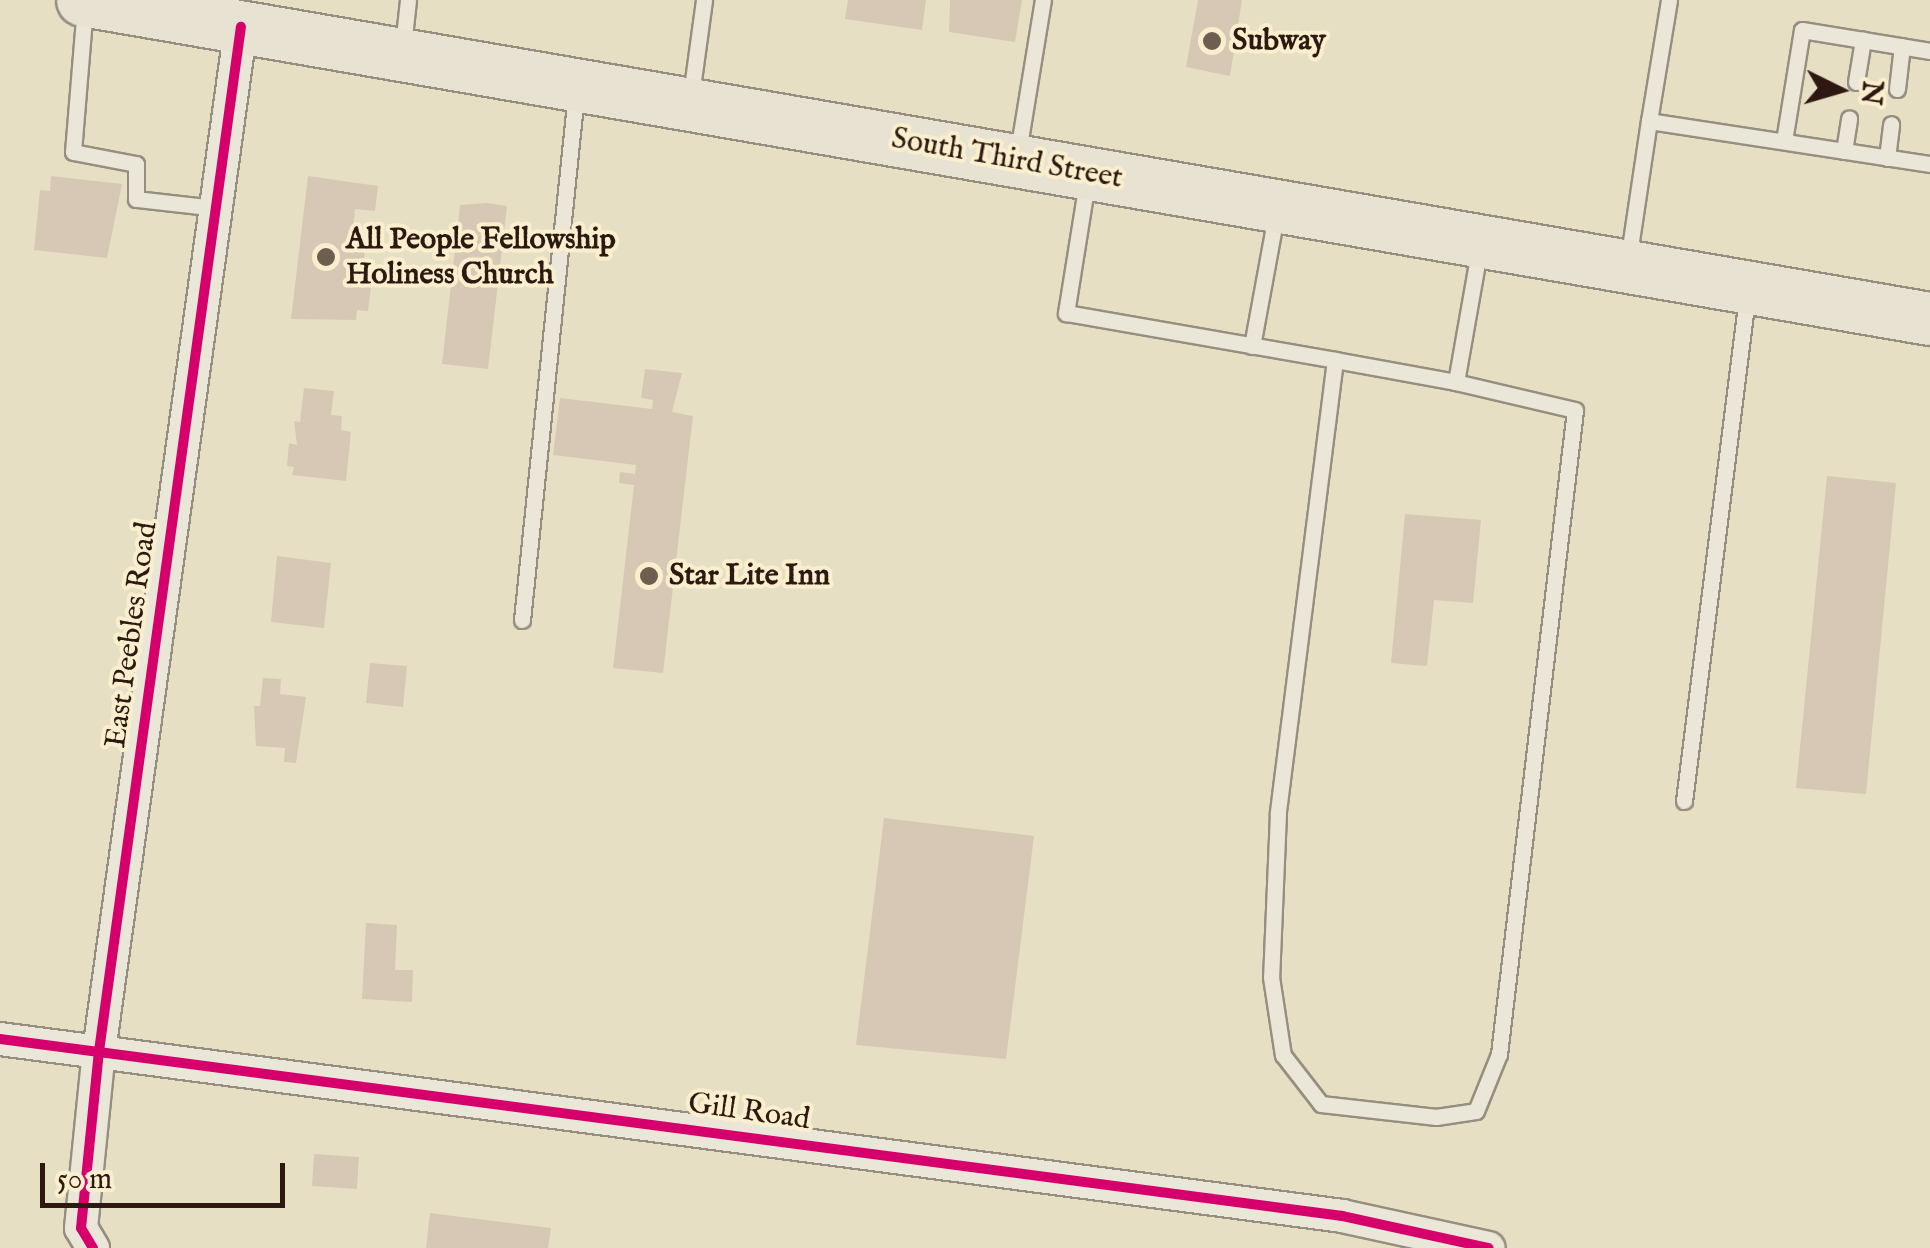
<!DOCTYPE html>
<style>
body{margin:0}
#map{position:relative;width:1930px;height:1248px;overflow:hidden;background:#e7dfc3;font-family:"IM FELL English",serif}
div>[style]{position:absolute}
.building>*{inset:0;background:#d7c8b5}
.roads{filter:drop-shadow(2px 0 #968e7e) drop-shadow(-2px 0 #968e7e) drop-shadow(0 2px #968e7e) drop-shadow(0 -2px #968e7e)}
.service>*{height:15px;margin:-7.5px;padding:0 7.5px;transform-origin:7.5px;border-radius:7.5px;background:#eae7d8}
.minor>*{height:32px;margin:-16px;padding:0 16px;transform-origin:16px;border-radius:16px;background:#eae7d8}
.trunk>*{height:52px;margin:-26px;padding:0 26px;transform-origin:26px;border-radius:26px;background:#e7e2d2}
.cycleway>*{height:10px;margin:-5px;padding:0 5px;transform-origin:5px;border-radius:5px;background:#d6006c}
.dots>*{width:28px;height:28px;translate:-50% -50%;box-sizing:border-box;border:5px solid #f9efce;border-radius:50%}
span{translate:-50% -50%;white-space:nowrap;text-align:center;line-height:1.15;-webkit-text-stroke:8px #f9efce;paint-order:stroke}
.poi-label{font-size:30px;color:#2d1911;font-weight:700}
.left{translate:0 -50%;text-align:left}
.street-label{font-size:30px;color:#2d1911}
.north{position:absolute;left:1790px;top:40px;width:100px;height:100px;-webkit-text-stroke:8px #f9efce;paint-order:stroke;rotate:95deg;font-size:28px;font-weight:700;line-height:40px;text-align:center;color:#2d1911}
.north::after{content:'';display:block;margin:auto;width:35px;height:45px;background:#2d1911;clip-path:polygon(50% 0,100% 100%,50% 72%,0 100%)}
.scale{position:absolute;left:40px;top:1163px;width:245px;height:45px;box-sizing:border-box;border:5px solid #2d1911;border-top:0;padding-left:12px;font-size:30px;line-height:35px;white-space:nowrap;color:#2d1911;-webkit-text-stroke:8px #f9efce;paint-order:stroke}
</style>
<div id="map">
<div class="building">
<i style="clip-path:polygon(848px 0,926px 0,922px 30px,845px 19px)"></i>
<i style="clip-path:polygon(950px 0,1022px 0,1015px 42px,949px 32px)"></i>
<i style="clip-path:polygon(1198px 0,1242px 0,1230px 76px,1186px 67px)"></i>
<i style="clip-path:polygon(51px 176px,122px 184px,107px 258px,34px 250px,40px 190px,50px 191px)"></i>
<i style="clip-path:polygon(308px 176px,378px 186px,375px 211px,355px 209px,352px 241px,365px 238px,364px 269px,373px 270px,368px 311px,357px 310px,356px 320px,291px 319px)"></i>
<i style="clip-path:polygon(487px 203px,507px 206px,488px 369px,442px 364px,460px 205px)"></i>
<i style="clip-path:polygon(645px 369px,682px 373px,672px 412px,693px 416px,663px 673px,613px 668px,634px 485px,619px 483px,620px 472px,635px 474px,636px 465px,553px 455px,560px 398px,652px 409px,653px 400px,641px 398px)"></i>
<i style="clip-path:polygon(304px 388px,334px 391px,331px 415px,342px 416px,341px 430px,351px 432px,346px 481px,292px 475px,294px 467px,287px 466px,289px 443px,297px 445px,294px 421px,300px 422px)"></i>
<i style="clip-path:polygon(1827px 476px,1896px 483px,1866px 794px,1796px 788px)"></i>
<i style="clip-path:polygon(1405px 514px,1481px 520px,1473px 603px,1434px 600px,1427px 666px,1391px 663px)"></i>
<i style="clip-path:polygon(277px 556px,331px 563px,324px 628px,271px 622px)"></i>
<i style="clip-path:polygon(370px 663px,407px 666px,403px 707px,366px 703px)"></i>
<i style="clip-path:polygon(263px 678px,281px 679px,280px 694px,306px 697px,296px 763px,284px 762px,285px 748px,256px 746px,254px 706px,260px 706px)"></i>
<i style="clip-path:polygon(884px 818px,1034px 836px,1006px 1059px,856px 1045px)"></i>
<i style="clip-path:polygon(366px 923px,397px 925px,395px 970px,413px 970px,412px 1002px,362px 999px)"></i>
<i style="clip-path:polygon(314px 1154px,359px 1157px,357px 1189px,312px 1186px)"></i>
<i style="clip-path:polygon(430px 1213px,551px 1228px,548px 1248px,426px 1248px)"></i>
</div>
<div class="roads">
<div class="service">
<i style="left:85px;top:6px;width:146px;rotate:94.7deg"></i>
<i style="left:73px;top:152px;width:64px;rotate:10.8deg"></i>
<i style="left:136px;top:164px;width:35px;rotate:90deg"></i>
<i style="left:136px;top:199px;width:81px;rotate:6.4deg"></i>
<i style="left:403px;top:46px;width:46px;rotate:-83.8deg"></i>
<i style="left:1856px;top:82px;width:43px;rotate:-80.5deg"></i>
<i style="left:1897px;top:89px;width:43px;rotate:-83.4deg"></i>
<i style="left:691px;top:95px;width:96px;rotate:-82.2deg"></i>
<i style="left:1649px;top:121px;width:123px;rotate:-80.6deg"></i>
<i style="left:1784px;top:141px;width:112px;rotate:-80.8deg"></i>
<i style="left:1802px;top:30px;width:130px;rotate:9.3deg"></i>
<i style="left:1844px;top:151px;width:33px;rotate:-81deg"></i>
<i style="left:1018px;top:152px;width:154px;rotate:-80.7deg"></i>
<i style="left:1887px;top:158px;width:34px;rotate:-83deg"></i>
<i style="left:1087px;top:182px;width:133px;rotate:99.1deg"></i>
<i style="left:1066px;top:313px;width:273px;rotate:9.9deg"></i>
<i style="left:1628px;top:261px;width:142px;rotate:-81.5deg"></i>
<i style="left:1649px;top:121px;width:284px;rotate:8.7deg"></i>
<i style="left:1252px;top:346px;width:133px;rotate:-79.6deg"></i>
<i style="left:1456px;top:382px;width:123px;rotate:-169.7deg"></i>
<i style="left:1335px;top:360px;width:457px;rotate:97.2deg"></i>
<i style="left:1278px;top:813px;width:164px;rotate:92.4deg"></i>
<i style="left:1271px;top:977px;width:79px;rotate:81.3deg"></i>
<i style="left:1283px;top:1055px;width:62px;rotate:52.2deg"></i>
<i style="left:1321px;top:1104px;width:116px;rotate:6.4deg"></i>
<i style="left:1436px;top:1117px;width:40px;rotate:-8.5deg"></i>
<i style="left:1476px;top:1111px;width:61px;rotate:-68deg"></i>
<i style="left:1499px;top:1054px;width:648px;rotate:-83.27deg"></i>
<i style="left:1575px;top:410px;width:122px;rotate:-166.8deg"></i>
<i style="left:1456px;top:382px;width:133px;rotate:-80deg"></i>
<i style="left:522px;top:620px;width:529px;rotate:-84.14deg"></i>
<i style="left:1684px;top:801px;width:508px;rotate:-82.87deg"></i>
</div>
<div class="minor">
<i style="left:0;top:1039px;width:1354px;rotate:7.51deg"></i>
<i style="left:1342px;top:1216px;width:150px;rotate:12.3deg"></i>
<i style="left:93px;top:1248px;width:23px;rotate:-121deg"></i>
<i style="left:81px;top:1228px;width:178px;rotate:-84.2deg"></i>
<i style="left:99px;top:1051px;width:1034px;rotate:-82.11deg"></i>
</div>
<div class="trunk">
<i style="left:83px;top:0;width:1874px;rotate:9.8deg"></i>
</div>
</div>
<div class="cycleway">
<i style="left:0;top:1039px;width:1354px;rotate:7.51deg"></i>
<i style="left:1342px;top:1216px;width:150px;rotate:12.3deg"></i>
<i style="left:93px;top:1248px;width:23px;rotate:-121deg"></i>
<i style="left:81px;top:1228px;width:178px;rotate:-84.2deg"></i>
<i style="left:99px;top:1051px;width:1034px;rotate:-82.11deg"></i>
</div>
<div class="dots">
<i style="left:1212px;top:41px;background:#6e5e4f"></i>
<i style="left:326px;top:257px;background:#6e5e4f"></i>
<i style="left:649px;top:576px;background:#6e5e4f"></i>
</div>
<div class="poi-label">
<span class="left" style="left:1232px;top:41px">Subway</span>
<span class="left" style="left:346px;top:257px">All People Fellowship<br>Holiness Church</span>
<span class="left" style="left:669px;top:576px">Star Lite Inn</span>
</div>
<div class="street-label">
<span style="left:1007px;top:159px;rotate:10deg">South Third Street</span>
<span style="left:132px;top:635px;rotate:-82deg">East Peebles Road</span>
<span style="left:749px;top:1112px;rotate:8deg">Gill Road</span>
</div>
<div class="north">N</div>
<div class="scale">50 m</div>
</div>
